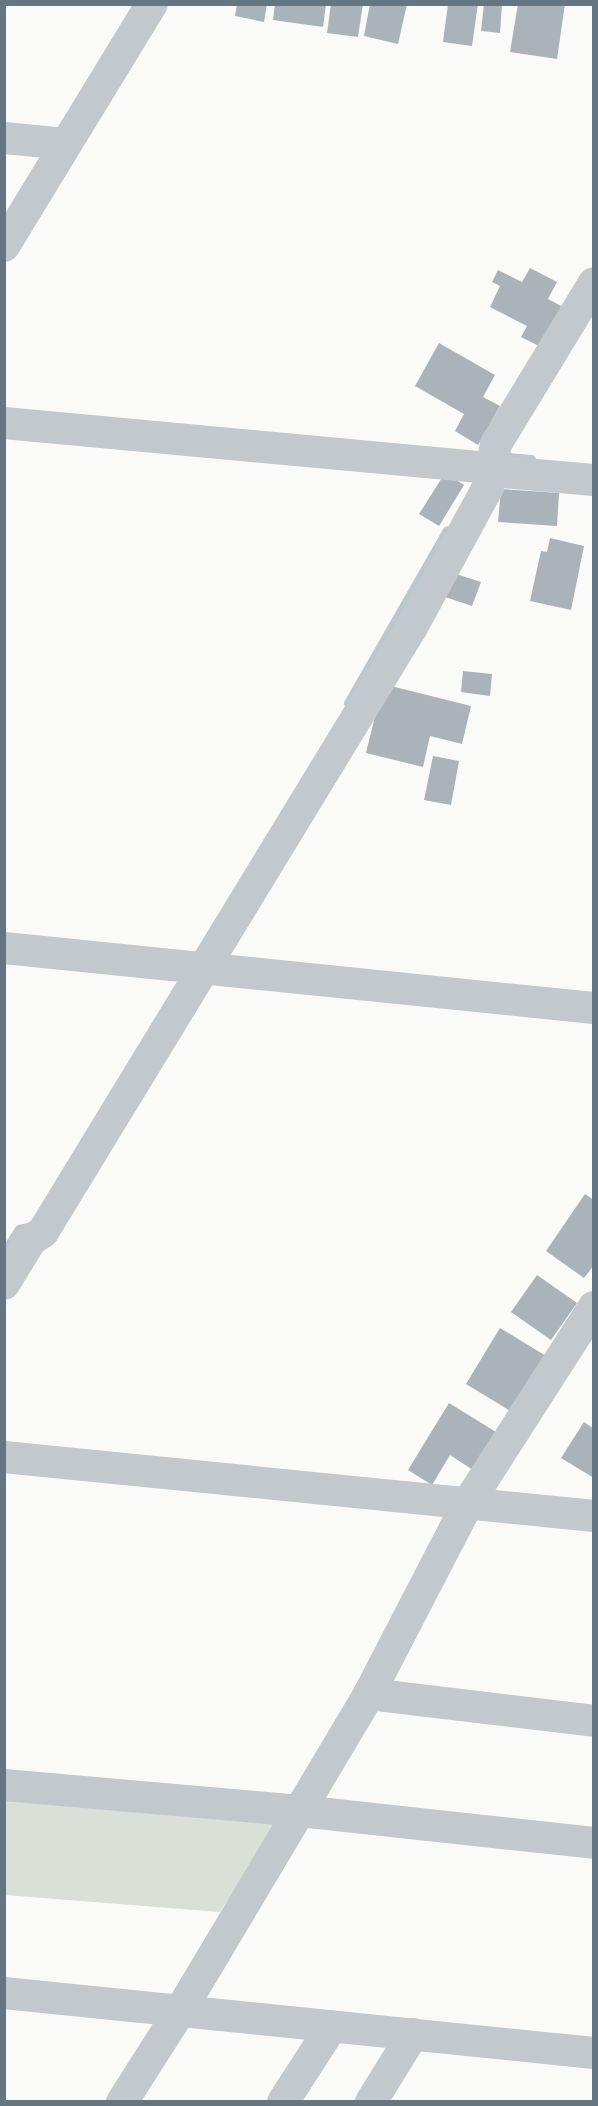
<!DOCTYPE html>
<style>
body{margin:0}
#map{position:relative;width:598px;height:2106px;overflow:hidden;background:#fafaf8;font-family:"Alegreya Sans",sans-serif}
div>[style]{position:absolute}
.green>*{inset:0;background:#dadfd7}
.stream>*{height:9px;margin:-4.5px;padding:0 4.5px;transform-origin:4.5px;border-radius:4.5px;background:#bbc7cb}
.building>*{inset:0;background:#aab3b9}
.minor>*{height:32px;margin:-16px;padding:0 16px;transform-origin:16px;border-radius:16px;background:#c3c8cc}
span{translate:-50% -50%;white-space:nowrap;text-align:center;line-height:1.15;-webkit-text-stroke:6px #fff;paint-order:stroke}
.frame{position:absolute;inset:0;border:6px solid #657683;pointer-events:none}
</style>
<div id="map">
<div class="green">
<i style="clip-path:polygon(4px 1799px,277px 1823px,220px 1912px,5px 1895px)"></i>
</div>
<div class="stream">
<i style="left:497px;top:456px;width:34px;rotate:5deg"></i>
<i style="left:348px;top:703px;width:199px;rotate:-60.2deg"></i>
<i style="left:4px;top:1252px;width:27px;rotate:-57deg"></i>
<i style="left:19px;top:1229px;width:13px;rotate:-13deg"></i>
</div>
<div class="building">
<i style="clip-path:polygon(237px 4px,267px 4px,264px 22px,235px 16px)"></i>
<i style="clip-path:polygon(275px 4px,326px 4px,323px 27px,273px 20px)"></i>
<i style="clip-path:polygon(331px 4px,363px 4px,358px 37px,327px 33px)"></i>
<i style="clip-path:polygon(370px 4px,407px 4px,398px 44px,364px 36px)"></i>
<i style="clip-path:polygon(448px 4px,478px 4px,472px 46px,443px 42px)"></i>
<i style="clip-path:polygon(484px 4px,502px 4px,500px 33px,481px 31px)"></i>
<i style="clip-path:polygon(518px 4px,565px 4px,557px 59px,510px 52px)"></i>
<i style="clip-path:polygon(530px 268px,557px 282px,548px 299px,565px 308px,545px 349px,521px 337px,527px 326px,490px 307px,500px 286px,492px 282px,498px 270px,522px 282px)"></i>
<i style="clip-path:polygon(439px 343px,495px 375px,483px 397px,500px 406px,478px 445px,455px 431px,464px 414px,415px 386px)"></i>
<i style="clip-path:polygon(445px 473px,464px 485px,439px 526px,419px 514px)"></i>
<i style="clip-path:polygon(501px 489px,559px 493px,557px 526px,498px 522px)"></i>
<i style="clip-path:polygon(550px 538px,584px 546px,571px 610px,530px 601px,541px 551px,547px 552px)"></i>
<i style="clip-path:polygon(453px 573px,481px 582px,472px 606px,445px 597px)"></i>
<i style="clip-path:polygon(463px 671px,492px 674px,490px 696px,461px 692px)"></i>
<i style="clip-path:polygon(383px 684px,471px 706px,462px 744px,430px 736px,423px 767px,366px 753px)"></i>
<i style="clip-path:polygon(433px 756px,459px 761px,451px 805px,424px 800px)"></i>
<i style="clip-path:polygon(585px 1194px,594px 1200px,594px 1265px,584px 1278px,546px 1251px)"></i>
<i style="clip-path:polygon(537px 1275px,577px 1303px,551px 1340px,511px 1312px)"></i>
<i style="clip-path:polygon(500px 1328px,546px 1356px,512px 1412px,466px 1384px)"></i>
<i style="clip-path:polygon(449px 1403px,496px 1432px,473px 1470px,450px 1455px,432px 1485px,408px 1470px)"></i>
<i style="clip-path:polygon(584px 1422px,594px 1429px,594px 1478px,561px 1458px)"></i>
</div>
<div class="minor">
<i style="left:4px;top:138px;width:62px;rotate:5.5deg"></i>
<i style="left:4px;top:246px;width:284px;rotate:-58.6deg"></i>
<i style="left:4px;top:423px;width:489px;rotate:5.3deg"></i>
<i style="left:491px;top:471px;width:103px;rotate:5deg"></i>
<i style="left:4px;top:948px;width:593px;rotate:5.81deg"></i>
<i style="left:4px;top:1284px;width:52px;rotate:-58.5deg"></i>
<i style="left:31px;top:1240px;width:14px;rotate:-34deg"></i>
<i style="left:43px;top:1232px;width:709px;rotate:-58.62deg"></i>
<i style="left:412px;top:627px;width:159px;rotate:-61.5deg"></i>
<i style="left:488px;top:487px;width:44px;rotate:-79.5deg"></i>
<i style="left:496px;top:444px;width:188px;rotate:-58.7deg"></i>
<i style="left:4px;top:1457px;width:593px;rotate:5.71deg"></i>
<i style="left:369px;top:1694px;width:227px;rotate:6.8deg"></i>
<i style="left:4px;top:1785px;width:297px;rotate:5deg"></i>
<i style="left:300px;top:1811px;width:296px;rotate:6.2deg"></i>
<i style="left:4px;top:1993px;width:593px;rotate:5.81deg"></i>
<i style="left:122px;top:2102px;width:117px;rotate:-57.5deg"></i>
<i style="left:185px;top:2003px;width:360px;rotate:-59.2deg"></i>
<i style="left:369px;top:1694px;width:215px;rotate:-62.6deg"></i>
<i style="left:468px;top:1503px;width:233px;rotate:-57.3deg"></i>
<i style="left:283px;top:2102px;width:90px;rotate:-57.2deg"></i>
<i style="left:371px;top:2102px;width:80px;rotate:-58.3deg"></i>
</div>
<div class="frame"></div>
</div>
